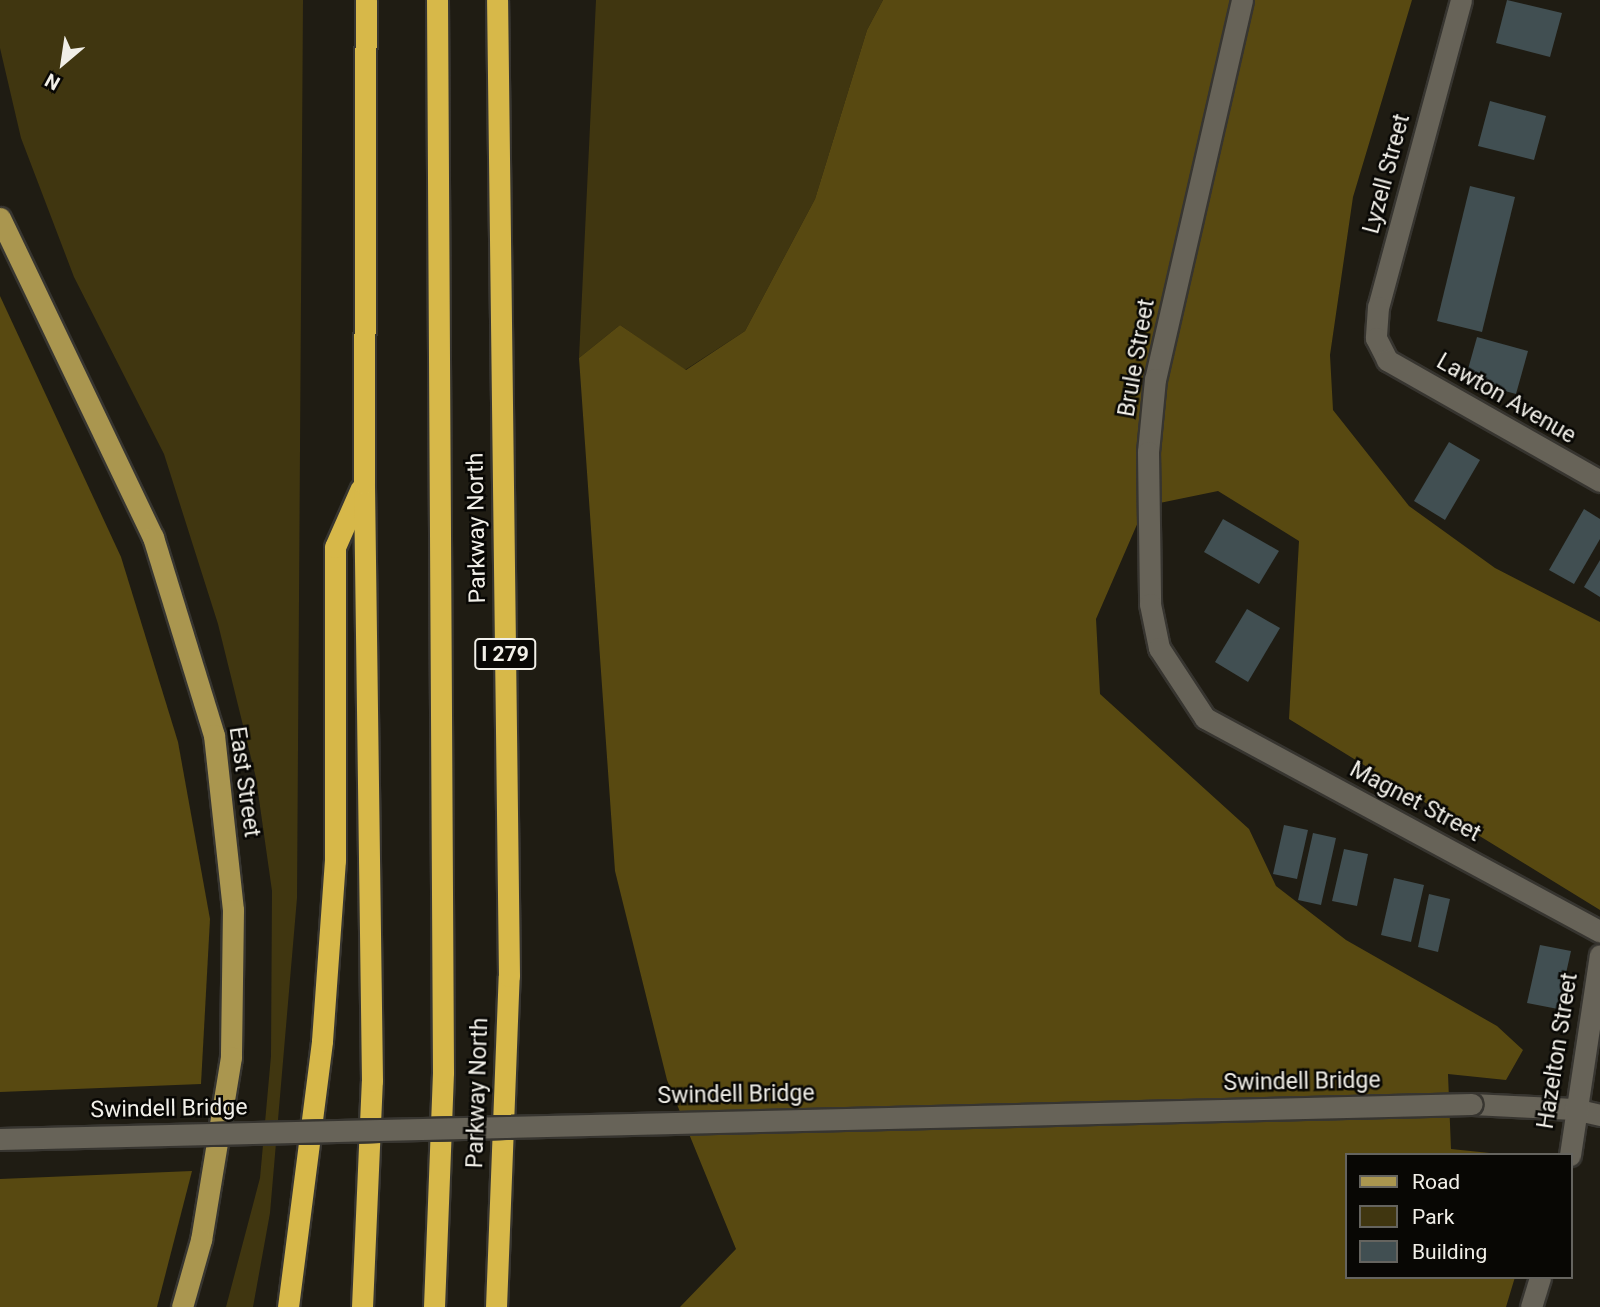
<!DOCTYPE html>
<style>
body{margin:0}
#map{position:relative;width:1600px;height:1307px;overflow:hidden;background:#1f1c13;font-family:Roboto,sans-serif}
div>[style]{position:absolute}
.green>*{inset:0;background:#403610}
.forest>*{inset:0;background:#584911}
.building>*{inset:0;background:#414f52}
.roads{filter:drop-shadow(2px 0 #373530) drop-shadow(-2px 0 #373530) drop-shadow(0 2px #373530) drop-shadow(0 -2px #373530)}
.minor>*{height:21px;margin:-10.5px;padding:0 10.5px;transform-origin:10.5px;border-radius:10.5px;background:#676358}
.major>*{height:21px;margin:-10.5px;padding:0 10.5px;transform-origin:10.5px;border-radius:10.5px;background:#aa964f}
.highway>*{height:21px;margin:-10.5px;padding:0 10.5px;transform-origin:10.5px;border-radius:10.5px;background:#d7b849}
.bridges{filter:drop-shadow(2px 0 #373530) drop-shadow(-2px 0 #373530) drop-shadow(0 2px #373530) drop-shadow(0 -2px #373530)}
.minor-bridge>*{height:21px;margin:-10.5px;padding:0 10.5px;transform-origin:10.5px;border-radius:10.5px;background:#676358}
span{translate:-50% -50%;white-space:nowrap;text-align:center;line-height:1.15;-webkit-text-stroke:5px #080704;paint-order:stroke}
.shield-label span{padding:2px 5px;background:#080704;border:2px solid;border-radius:5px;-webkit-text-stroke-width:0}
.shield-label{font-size:21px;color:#f1efe8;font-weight:700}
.street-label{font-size:23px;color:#f1efe8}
.legend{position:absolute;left:1345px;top:1153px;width:228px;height:126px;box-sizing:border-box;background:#080704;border:2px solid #65645f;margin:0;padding:9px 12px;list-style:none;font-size:21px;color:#f1efe8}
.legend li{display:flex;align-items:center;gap:14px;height:35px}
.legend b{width:35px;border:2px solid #65645f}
.north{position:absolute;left:28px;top:28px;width:70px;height:70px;-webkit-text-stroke:5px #080704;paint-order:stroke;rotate:209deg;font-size:19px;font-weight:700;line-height:28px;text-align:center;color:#f1efe8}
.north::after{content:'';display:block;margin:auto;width:24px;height:32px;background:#f1efe8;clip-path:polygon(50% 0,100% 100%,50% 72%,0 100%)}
</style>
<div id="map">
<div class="green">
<i style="clip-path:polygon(0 0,303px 0,297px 898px,270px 1213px,253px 1307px,226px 1307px,260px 1178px,271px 1056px,272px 891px,256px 778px,218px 624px,164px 454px,74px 277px,21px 138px,0 48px)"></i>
<i style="clip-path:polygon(596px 0,883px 0,867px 30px,815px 199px,745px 331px,685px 370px,620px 325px,579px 358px)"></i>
</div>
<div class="forest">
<i style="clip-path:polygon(883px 0,1412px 0,1353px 197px,1330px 355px,1333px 410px,1409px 506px,1495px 568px,1600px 622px,1600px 910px,1289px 719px,1299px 541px,1218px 491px,1145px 506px,1096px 619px,1100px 694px,1249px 829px,1276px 886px,1346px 940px,1497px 1026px,1523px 1050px,1506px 1080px,1448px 1074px,1451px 1149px,1509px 1155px,1346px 1155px,1346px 1277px,1515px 1277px,1506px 1307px,680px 1307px,736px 1249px,667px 1080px,615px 871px,579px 358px,620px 325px,686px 370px,745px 331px,815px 199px,867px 30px)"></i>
<i style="clip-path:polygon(0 296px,121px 557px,178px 742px,210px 919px,201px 1084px,0 1092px)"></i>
<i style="clip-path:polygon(192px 1171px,157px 1307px,0 1307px,0 1179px)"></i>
</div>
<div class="building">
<i style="clip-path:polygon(1507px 0,1562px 13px,1550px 57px,1496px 43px)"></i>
<i style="clip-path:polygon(1490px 101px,1546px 116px,1534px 160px,1478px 146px)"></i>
<i style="clip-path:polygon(1470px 186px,1515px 197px,1482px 332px,1437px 321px)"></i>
<i style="clip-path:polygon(1477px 337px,1528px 351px,1516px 394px,1465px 380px)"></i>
<i style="clip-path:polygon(1449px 442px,1480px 460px,1445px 520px,1414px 501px)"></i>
<i style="clip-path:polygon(1584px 509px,1600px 519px,1600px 539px,1574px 584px,1549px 570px)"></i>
<i style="clip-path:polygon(1223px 519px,1279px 551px,1259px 584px,1204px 552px)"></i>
<i style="clip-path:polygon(1600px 560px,1600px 597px,1584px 587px)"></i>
<i style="clip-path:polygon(1247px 609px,1280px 628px,1248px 682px,1215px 662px)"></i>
<i style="clip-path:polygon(1284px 825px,1308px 830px,1297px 879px,1273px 874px)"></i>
<i style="clip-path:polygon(1313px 833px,1336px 838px,1321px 905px,1298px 900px)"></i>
<i style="clip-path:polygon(1344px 849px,1368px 854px,1357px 906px,1332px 901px)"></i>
<i style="clip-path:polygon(1394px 878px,1424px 885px,1411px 942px,1381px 935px)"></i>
<i style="clip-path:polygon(1429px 894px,1450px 899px,1438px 952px,1418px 947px)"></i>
<i style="clip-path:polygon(1540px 945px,1571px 951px,1558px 1009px,1527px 1003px)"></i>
</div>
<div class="roads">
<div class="minor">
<i style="left:1242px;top:0;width:389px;rotate:102.9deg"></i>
<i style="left:1155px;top:379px;width:73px;rotate:95.5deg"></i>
<i style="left:1148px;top:452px;width:152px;rotate:89.2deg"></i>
<i style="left:1150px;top:604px;width:45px;rotate:78.4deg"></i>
<i style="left:1159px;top:648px;width:84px;rotate:56.7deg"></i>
<i style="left:1205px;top:718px;width:449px;rotate:28.4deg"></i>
<i style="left:1461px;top:0;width:318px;rotate:105.1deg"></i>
<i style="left:1378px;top:307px;width:31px;rotate:94deg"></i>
<i style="left:1376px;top:338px;width:25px;rotate:63deg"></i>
<i style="left:1387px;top:360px;width:245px;rotate:29.6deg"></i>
<i style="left:1472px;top:1104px;width:102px;rotate:2.8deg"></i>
<i style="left:1574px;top:1109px;width:27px;rotate:13deg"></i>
<i style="left:1570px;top:1155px;width:202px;rotate:-81.5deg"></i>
<i style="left:1531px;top:1307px;width:31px;rotate:-73deg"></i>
</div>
<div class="major">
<i style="left:0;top:218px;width:354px;rotate:64.4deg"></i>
<i style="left:153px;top:537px;width:207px;rotate:72.9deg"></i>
<i style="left:214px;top:735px;width:176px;rotate:83.8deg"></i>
<i style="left:233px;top:910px;width:147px;rotate:90.8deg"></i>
<i style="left:231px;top:1057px;width:185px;rotate:99.3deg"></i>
<i style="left:201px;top:1240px;width:70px;rotate:105.8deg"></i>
</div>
<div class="highway">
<i style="left:288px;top:1307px;width:268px;rotate:-82.7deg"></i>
<i style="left:322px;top:1041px;width:181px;rotate:-85.9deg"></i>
<i style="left:335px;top:860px;width:313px;rotate:-90deg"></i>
<i style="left:335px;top:547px;width:64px;rotate:-66.2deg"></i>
<i style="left:362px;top:1307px;width:226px;rotate:-87.5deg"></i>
<i style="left:372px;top:1081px;width:598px;rotate:-90.77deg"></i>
<i style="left:364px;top:483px;width:483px;rotate:-89.8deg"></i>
<i style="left:434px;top:1307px;width:235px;rotate:-87.8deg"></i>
<i style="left:443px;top:1072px;width:1072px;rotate:-90.32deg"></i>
<i style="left:496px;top:1307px;width:331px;rotate:-87.8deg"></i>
<i style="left:509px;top:976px;width:976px;rotate:-90.7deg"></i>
</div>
</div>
<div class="bridges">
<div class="minor-bridge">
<i style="left:0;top:1139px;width:1472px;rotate:-1.36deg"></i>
</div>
</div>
<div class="shield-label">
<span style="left:505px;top:654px">I 279</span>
</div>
<div class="street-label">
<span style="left:1387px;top:174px;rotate:-75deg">Lyzell Street</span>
<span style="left:1137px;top:358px;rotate:-80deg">Brule Street</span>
<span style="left:1506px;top:399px;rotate:30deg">Lawton Avenue</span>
<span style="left:477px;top:528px;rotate:-91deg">Parkway North</span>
<span style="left:244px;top:782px;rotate:82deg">East Street</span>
<span style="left:1415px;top:802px;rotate:28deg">Magnet Street</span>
<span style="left:1558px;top:1051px;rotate:-81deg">Hazelton Street</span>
<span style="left:1302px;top:1082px;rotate:-1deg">Swindell Bridge</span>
<span style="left:478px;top:1093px;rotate:-88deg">Parkway North</span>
<span style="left:736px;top:1095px;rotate:-1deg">Swindell Bridge</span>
<span style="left:169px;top:1109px;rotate:-1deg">Swindell Bridge</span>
</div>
<ul class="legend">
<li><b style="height:9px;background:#aa964f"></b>Road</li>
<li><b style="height:19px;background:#403610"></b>Park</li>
<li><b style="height:19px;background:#414f52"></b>Building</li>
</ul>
<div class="north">N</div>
</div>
